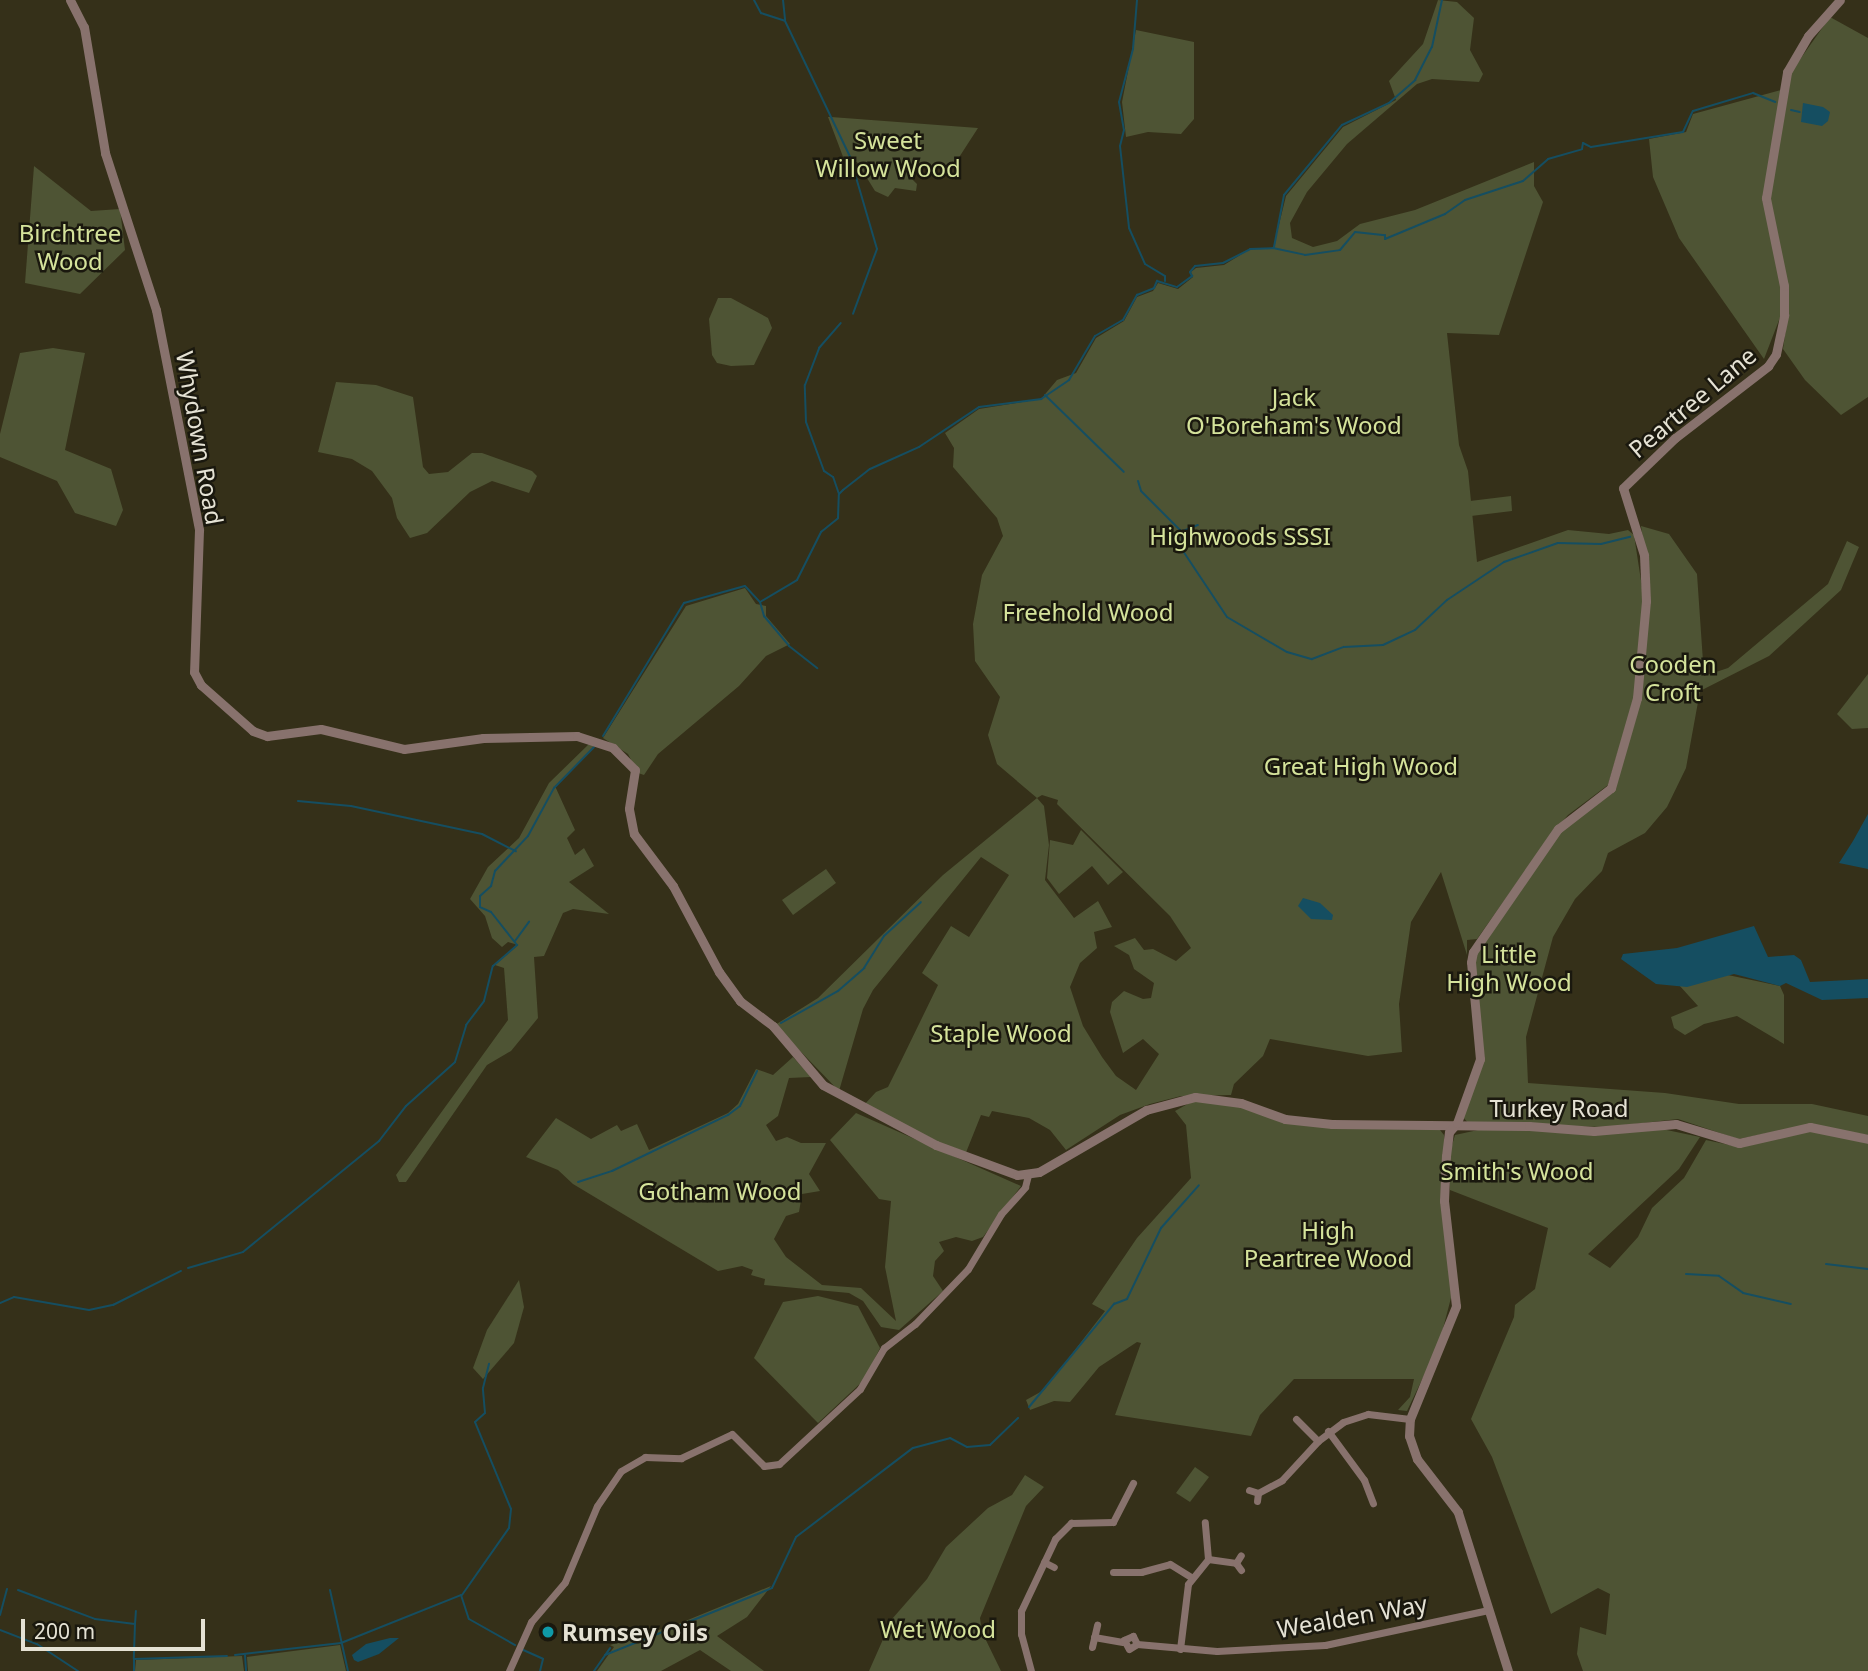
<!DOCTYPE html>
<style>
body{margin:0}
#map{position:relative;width:1868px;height:1671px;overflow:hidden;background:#353019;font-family:"Noto Sans",sans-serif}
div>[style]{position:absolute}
.green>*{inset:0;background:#4e5434}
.water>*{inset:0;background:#154e61}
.stream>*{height:2px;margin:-1px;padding:0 1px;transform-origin:1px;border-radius:1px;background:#154e61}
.minor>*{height:7px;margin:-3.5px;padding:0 3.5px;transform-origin:3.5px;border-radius:3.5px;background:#88726d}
.tertiary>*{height:9px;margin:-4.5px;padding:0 4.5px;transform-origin:4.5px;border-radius:4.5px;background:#88726d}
.dots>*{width:19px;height:19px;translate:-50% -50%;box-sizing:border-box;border:4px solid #1a180e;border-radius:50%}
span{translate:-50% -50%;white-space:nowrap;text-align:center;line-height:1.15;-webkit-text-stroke:5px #1a180e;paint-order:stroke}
.park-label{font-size:24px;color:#d5e39b}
.street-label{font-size:24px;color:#e5e2d4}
.poi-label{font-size:24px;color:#e5e2d4;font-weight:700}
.left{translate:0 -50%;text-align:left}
.scale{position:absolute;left:21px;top:1619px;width:184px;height:32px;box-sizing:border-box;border:4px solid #e5e2d4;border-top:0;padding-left:9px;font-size:21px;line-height:24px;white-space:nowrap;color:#e5e2d4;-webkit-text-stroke:5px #1a180e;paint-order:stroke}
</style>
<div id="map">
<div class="green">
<i style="clip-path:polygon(evenodd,1438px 0,1457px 2px,1474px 18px,1470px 50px,1483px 74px,1479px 82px,1432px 79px,1417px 84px,1347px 144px,1307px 192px,1290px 223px,1292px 238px,1313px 247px,1337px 241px,1360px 224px,1415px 210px,1534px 162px,1534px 186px,1543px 202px,1499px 335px,1447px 333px,1459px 445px,1468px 471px,1477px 562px,1568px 530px,1609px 534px,1628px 530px,1634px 535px,1644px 600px,1635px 695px,1608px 785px,1568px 815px,1551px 834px,1477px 939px,1467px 940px,1467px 955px,1441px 872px,1411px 922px,1399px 1004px,1402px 1052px,1368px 1056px,1270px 1039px,1263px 1056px,1234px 1084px,1231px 1095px,1181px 1096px,1150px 1104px,1120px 1115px,1066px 1150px,1050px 1130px,1029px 1118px,992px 1111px,989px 1117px,981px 1115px,965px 1155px,864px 1105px,876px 1092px,888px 1087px,901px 1061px,938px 985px,922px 973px,951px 926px,969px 937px,1009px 875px,981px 857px,873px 990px,863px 1009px,839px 1091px,775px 1025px,818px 998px,943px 875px,1037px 798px,997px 764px,988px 735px,1000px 697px,975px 661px,973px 624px,982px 575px,1003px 536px,997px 518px,953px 467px,954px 448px,945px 433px,979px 409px,1041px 399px,1057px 380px,1076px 373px,1096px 338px,1124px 321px,1137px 297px,1153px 291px,1158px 283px,1178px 289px,1193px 277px,1191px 272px,1196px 268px,1224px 265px,1250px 249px,1273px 249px,1286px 196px,1343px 127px,1396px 100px,1389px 81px,1423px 44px,1438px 0,1042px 795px,1058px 800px,1057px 804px,1170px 916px,1191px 948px,1176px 961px,1153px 949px,1144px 950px,1135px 938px,1114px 946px,1129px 955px,1134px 969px,1154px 983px,1151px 998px,1143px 999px,1124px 991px,1112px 1002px,1110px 1012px,1123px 1053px,1143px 1039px,1159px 1054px,1136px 1090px,1116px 1076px,1102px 1057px,1083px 1026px,1070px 987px,1080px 963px,1097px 948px,1094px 932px,1112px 927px,1098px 901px,1074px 918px,1045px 880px,1049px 845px,1044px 806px,1037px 798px,1042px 795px)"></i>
<i style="clip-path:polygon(1830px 17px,1868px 38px,1868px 397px,1841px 415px,1805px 380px,1783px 349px,1788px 315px,1769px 196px,1789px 75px)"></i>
<i style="clip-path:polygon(1136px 30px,1194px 42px,1194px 119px,1181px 134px,1148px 132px,1126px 137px,1122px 102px)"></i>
<i style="clip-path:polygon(1781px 90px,1763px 199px,1781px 286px,1781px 315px,1764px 359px,1679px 238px,1653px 177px,1649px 139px,1686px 132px,1693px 114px)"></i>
<i style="clip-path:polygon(828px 117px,831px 117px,978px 128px,956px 162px,933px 169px,916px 166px,910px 177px,917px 184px,916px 191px,895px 188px,888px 197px,875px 191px,857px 162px,845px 162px)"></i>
<i style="clip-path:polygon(34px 166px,91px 211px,120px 209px,125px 250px,80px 294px,25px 283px)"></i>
<i style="clip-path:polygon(718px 298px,731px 298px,768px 318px,772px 328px,754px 365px,731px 366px,717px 363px,712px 355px,709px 319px)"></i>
<i style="clip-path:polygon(53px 348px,85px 353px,65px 450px,111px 469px,123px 510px,116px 526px,75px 513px,57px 481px,0 457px,0 434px,20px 353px)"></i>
<i style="clip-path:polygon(336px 382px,376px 385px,413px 397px,423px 467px,429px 474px,448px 472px,472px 453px,482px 453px,532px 471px,537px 476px,529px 493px,492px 481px,470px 492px,427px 533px,410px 538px,397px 518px,392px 498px,372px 471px,352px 459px,318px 452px)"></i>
<i style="clip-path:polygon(1511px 496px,1512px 511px,1471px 516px,1470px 501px)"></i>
<i style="clip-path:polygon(1641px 526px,1669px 534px,1697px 574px,1704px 676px,1728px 668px,1828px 584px,1847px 541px,1859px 547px,1841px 590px,1769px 656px,1700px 691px,1686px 768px,1667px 807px,1645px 833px,1608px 853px,1602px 871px,1575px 899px,1553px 937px,1526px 1037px,1528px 1083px,1665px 1093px,1739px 1104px,1812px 1104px,1868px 1116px,1868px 1135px,1810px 1125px,1738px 1139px,1678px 1119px,1608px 1127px,1469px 1124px,1462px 1116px,1483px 1060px,1474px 986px,1476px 955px,1561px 831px,1613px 790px,1644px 657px,1650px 587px)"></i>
<i style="clip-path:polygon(745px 588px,756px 604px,766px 606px,766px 616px,790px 644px,766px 656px,739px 686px,658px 754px,644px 775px,638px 773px,628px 754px,603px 738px,686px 606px)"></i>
<i style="clip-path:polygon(1868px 674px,1868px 728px,1852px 729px,1837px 714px)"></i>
<i style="clip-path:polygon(590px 743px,595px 744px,591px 751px,555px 786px,575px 830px,567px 838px,575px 855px,584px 848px,594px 866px,569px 882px,609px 914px,573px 909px,563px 913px,544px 956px,534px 957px,538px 1018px,511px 1051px,487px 1065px,406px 1182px,399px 1182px,396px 1175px,508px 1020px,504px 968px,495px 965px,518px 945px,508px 942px,502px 947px,492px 938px,485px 916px,470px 899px,488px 867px,519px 838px,549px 783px)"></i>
<i style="clip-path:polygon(1081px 830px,1123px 872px,1108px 885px,1092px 866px,1059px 894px,1047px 878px,1050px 840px,1073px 845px)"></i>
<i style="clip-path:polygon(826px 869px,836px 883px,793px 915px,782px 900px)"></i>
<i style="clip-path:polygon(1723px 974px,1780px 986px,1784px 995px,1784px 1044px,1737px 1016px,1704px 1024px,1685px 1035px,1674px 1028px,1671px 1017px,1698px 1006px,1679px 985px)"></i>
<i style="clip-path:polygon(793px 1057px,811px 1077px,789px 1078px,778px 1116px,766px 1125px,776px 1141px,787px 1137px,801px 1143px,826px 1143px,809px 1174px,820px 1191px,802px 1194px,799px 1212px,786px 1216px,774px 1239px,786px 1257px,822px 1285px,861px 1288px,896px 1321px,885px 1267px,891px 1201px,879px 1199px,830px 1140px,856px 1113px,1021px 1186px,983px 1237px,972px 1241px,956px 1237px,939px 1242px,944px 1251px,935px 1261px,933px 1276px,943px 1291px,899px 1330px,881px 1327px,863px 1301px,849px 1293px,764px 1285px,765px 1279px,751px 1275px,753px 1270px,742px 1266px,718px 1271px,573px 1184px,558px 1170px,526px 1157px,556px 1118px,591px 1139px,617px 1125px,621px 1131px,637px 1124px,649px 1150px,728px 1113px,738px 1104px,756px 1069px,773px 1075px)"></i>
<i style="clip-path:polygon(1193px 1101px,1234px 1104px,1292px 1123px,1352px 1129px,1417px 1128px,1440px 1130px,1444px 1135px,1452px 1294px,1439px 1344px,1407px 1411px,1398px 1410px,1410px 1397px,1414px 1379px,1294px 1379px,1260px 1415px,1251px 1436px,1115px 1415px,1141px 1343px,1137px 1342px,1099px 1367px,1070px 1402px,1054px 1401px,1030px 1410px,1026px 1400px,1044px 1390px,1105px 1311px,1092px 1304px,1137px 1238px,1191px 1178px,1186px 1125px,1175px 1111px)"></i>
<i style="clip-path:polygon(1541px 1129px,1587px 1135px,1662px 1129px,1700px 1137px,1679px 1169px,1588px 1254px,1610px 1268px,1638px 1237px,1652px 1208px,1684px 1178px,1706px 1140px,1739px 1147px,1810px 1130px,1868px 1143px,1868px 1671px,1583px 1671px,1577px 1654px,1580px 1627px,1606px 1635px,1610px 1594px,1598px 1588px,1551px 1614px,1492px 1457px,1471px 1419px,1514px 1317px,1515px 1305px,1535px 1289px,1548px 1228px,1450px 1190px,1450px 1152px,1455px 1135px,1478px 1130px)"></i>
<i style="clip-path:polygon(519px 1280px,524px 1307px,514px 1343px,483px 1379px,473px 1368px,487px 1330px)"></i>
<i style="clip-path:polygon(818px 1296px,858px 1306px,880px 1348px,864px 1380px,818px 1423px,754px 1358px,783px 1302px)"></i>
<i style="clip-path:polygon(1195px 1467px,1209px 1477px,1190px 1502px,1176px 1493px)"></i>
<i style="clip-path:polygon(1025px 1475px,1044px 1487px,1026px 1506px,980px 1618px,982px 1632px,1001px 1671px,869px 1671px,892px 1619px,927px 1579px,946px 1547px,988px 1508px,1012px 1495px)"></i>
<i style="clip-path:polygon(771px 1586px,747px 1617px,717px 1636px,764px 1671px,731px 1671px,700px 1650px,661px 1671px,597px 1671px,614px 1647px,610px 1645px,678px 1624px)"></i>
<i style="clip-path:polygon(340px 1645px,346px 1671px,248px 1671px,247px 1657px)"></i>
<i style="clip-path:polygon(242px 1656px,244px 1671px,135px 1671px,136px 1660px)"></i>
</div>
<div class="water">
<i style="clip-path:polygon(1803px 103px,1823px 107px,1830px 112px,1828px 121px,1822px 126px,1801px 122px)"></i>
<i style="clip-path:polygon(1868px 814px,1868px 869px,1839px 863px,1853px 841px)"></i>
<i style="clip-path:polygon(1303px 898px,1320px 903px,1333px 915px,1332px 920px,1311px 919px,1298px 906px)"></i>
<i style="clip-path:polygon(1754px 926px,1768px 957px,1794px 955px,1801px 960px,1810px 982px,1868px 979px,1868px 998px,1822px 1000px,1786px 983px,1780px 986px,1734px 974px,1687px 987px,1656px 984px,1621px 959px,1623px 954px,1677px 948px)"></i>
<i style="clip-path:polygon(390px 1638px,399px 1638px,379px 1654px,358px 1662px,354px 1660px,352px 1655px,366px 1644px)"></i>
</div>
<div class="stream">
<i style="left:754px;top:0;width:15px;rotate:62deg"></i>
<i style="left:761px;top:13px;width:25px;rotate:18deg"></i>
<i style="left:785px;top:21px;width:153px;rotate:64.4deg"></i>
<i style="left:783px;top:0;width:20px;rotate:84deg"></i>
<i style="left:1137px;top:0;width:49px;rotate:94.7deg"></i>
<i style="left:1133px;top:49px;width:55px;rotate:104.8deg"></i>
<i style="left:1119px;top:102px;width:28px;rotate:80deg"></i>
<i style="left:1124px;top:130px;width:16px;rotate:104deg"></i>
<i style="left:1120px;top:146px;width:82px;rotate:83.7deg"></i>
<i style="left:1129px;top:228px;width:39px;rotate:66deg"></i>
<i style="left:1145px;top:264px;width:23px;rotate:31deg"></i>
<i style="left:1165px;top:276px;width:5px;rotate:90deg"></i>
<i style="left:1791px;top:110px;width:9px;rotate:13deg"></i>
<i style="left:853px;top:167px;width:85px;rotate:73.7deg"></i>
<i style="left:877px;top:249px;width:69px;rotate:110.3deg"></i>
<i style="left:1274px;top:247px;width:53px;rotate:-79.1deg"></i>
<i style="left:1284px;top:195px;width:91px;rotate:-50.4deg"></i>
<i style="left:1342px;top:125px;width:52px;rotate:-25.1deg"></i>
<i style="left:1389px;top:103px;width:35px;rotate:-41deg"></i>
<i style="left:1415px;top:80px;width:37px;rotate:-63deg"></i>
<i style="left:1432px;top:47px;width:48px;rotate:-78deg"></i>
<i style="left:1045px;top:395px;width:110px;rotate:44.3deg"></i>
<i style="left:1138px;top:481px;width:10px;rotate:73deg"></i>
<i style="left:1141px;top:491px;width:58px;rotate:45deg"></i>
<i style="left:1182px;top:532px;width:19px;rotate:87deg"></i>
<i style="left:1183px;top:551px;width:79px;rotate:56.3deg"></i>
<i style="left:1227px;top:617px;width:69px;rotate:30.3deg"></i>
<i style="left:1287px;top:652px;width:26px;rotate:16deg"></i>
<i style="left:1312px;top:659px;width:34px;rotate:-21deg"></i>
<i style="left:1344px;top:647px;width:39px;rotate:-3deg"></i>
<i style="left:1383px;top:645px;width:35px;rotate:-25deg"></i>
<i style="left:1415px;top:630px;width:44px;rotate:-43.2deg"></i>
<i style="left:1447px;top:600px;width:69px;rotate:-33.7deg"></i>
<i style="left:1504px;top:562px;width:57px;rotate:-19.4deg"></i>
<i style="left:1558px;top:543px;width:43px;rotate:1.3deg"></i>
<i style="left:1601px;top:544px;width:30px;rotate:-14deg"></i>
<i style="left:839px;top:494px;width:18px;rotate:-109deg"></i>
<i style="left:833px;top:477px;width:11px;rotate:-146deg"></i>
<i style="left:824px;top:471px;width:52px;rotate:-110.2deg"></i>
<i style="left:806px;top:422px;width:37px;rotate:-92deg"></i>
<i style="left:805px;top:385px;width:40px;rotate:-69deg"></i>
<i style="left:819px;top:348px;width:33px;rotate:-49deg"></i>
<i style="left:1183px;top:531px;width:16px;rotate:-22deg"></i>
<i style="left:760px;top:602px;width:15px;rotate:74deg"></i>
<i style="left:764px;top:616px;width:39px;rotate:50deg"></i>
<i style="left:789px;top:646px;width:36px;rotate:38deg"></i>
<i style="left:603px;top:736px;width:156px;rotate:-58.7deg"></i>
<i style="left:684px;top:603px;width:63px;rotate:-15.6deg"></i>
<i style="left:745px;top:586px;width:22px;rotate:47deg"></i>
<i style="left:760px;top:602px;width:43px;rotate:-30.7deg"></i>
<i style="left:797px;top:580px;width:54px;rotate:-63.4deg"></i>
<i style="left:821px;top:532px;width:22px;rotate:-39deg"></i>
<i style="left:838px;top:518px;width:24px;rotate:-88deg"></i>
<i style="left:839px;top:494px;width:6px;rotate:-45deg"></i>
<i style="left:843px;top:490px;width:34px;rotate:-38deg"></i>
<i style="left:870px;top:469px;width:54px;rotate:-24.2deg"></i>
<i style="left:919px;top:447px;width:72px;rotate:-33.7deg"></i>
<i style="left:979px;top:407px;width:63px;rotate:-7.4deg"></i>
<i style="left:1041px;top:399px;width:34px;rotate:-34deg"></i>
<i style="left:1069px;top:380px;width:51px;rotate:-59.4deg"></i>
<i style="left:1095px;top:336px;width:32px;rotate:-30deg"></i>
<i style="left:1123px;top:320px;width:29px;rotate:-61deg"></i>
<i style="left:1137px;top:295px;width:18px;rotate:-22deg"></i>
<i style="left:1154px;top:288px;width:8px;rotate:-67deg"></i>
<i style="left:1157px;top:281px;width:21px;rotate:17deg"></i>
<i style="left:1177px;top:287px;width:19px;rotate:-36deg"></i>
<i style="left:1192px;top:276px;width:4px;rotate:-117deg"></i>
<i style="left:1190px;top:272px;width:8px;rotate:-50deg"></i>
<i style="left:1195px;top:266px;width:28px;rotate:-6deg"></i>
<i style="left:1223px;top:263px;width:30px;rotate:-27deg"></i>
<i style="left:1250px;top:249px;width:23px;rotate:-2deg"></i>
<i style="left:1273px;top:248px;width:33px;rotate:12deg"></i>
<i style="left:1305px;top:255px;width:35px;rotate:-8deg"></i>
<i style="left:1340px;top:250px;width:23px;rotate:-50deg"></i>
<i style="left:1355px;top:232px;width:30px;rotate:6deg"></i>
<i style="left:1385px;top:235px;width:4px;rotate:90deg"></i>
<i style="left:1385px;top:239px;width:65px;rotate:-22.6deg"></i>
<i style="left:1445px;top:214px;width:24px;rotate:-35deg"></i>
<i style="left:1465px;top:200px;width:61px;rotate:-18.1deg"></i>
<i style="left:1523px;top:181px;width:33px;rotate:-41deg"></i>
<i style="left:1548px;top:159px;width:35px;rotate:-16deg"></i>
<i style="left:1582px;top:149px;width:6px;rotate:-81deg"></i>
<i style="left:1583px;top:143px;width:9px;rotate:27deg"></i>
<i style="left:1591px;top:147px;width:93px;rotate:-9.3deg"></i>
<i style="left:1683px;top:132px;width:23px;rotate:-65deg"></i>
<i style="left:1693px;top:111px;width:63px;rotate:-16.7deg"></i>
<i style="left:1753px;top:93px;width:24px;rotate:22deg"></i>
<i style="left:298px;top:801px;width:53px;rotate:5.4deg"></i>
<i style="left:351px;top:806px;width:134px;rotate:12.1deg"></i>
<i style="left:482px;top:834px;width:38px;rotate:27deg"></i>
<i style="left:515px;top:941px;width:24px;rotate:-54deg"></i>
<i style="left:781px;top:1023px;width:65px;rotate:-29.3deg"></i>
<i style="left:838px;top:991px;width:35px;rotate:-41deg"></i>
<i style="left:864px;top:968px;width:38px;rotate:-58deg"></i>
<i style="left:884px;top:936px;width:50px;rotate:-42.6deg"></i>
<i style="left:578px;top:1182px;width:36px;rotate:-18deg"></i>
<i style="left:612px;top:1171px;width:129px;rotate:-25.8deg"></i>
<i style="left:728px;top:1115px;width:15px;rotate:-37deg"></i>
<i style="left:740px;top:1106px;width:39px;rotate:-64deg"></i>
<i style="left:1826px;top:1264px;width:42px;rotate:6.8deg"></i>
<i style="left:188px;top:1268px;width:57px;rotate:-16.2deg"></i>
<i style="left:243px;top:1252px;width:176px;rotate:-39.2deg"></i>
<i style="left:379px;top:1141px;width:44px;rotate:-52.4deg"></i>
<i style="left:406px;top:1106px;width:66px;rotate:-41.9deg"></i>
<i style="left:455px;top:1062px;width:39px;rotate:-73deg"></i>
<i style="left:466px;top:1025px;width:30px;rotate:-53deg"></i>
<i style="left:484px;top:1001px;width:36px;rotate:-76deg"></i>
<i style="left:493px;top:966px;width:32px;rotate:-41deg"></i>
<i style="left:517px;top:945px;width:42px;rotate:-128.2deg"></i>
<i style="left:491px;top:912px;width:12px;rotate:-156deg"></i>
<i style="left:480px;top:907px;width:11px;rotate:-90deg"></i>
<i style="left:480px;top:896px;width:15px;rotate:-42deg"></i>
<i style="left:491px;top:886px;width:16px;rotate:-75deg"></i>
<i style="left:495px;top:871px;width:48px;rotate:-46.7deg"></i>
<i style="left:528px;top:836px;width:55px;rotate:-61.6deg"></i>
<i style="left:554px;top:788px;width:57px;rotate:-45.7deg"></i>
<i style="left:1686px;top:1274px;width:33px;rotate:3deg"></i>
<i style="left:1719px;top:1276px;width:29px;rotate:35deg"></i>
<i style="left:1743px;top:1293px;width:49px;rotate:12.9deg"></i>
<i style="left:0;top:1303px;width:15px;rotate:-23deg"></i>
<i style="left:14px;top:1297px;width:76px;rotate:9.8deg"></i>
<i style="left:89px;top:1310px;width:25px;rotate:-12deg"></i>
<i style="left:113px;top:1305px;width:76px;rotate:-26.6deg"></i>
<i style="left:1029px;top:1407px;width:134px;rotate:-50.5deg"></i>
<i style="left:1114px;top:1304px;width:14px;rotate:-21deg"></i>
<i style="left:1127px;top:1299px;width:79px;rotate:-64.4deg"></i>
<i style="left:1161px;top:1228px;width:57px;rotate:-48.5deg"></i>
<i style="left:18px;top:1590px;width:82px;rotate:20.6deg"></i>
<i style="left:95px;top:1619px;width:40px;rotate:7.1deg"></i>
<i style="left:135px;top:1624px;width:35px;rotate:92deg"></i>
<i style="left:330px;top:1590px;width:83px;rotate:77.5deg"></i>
<i style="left:462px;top:1595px;width:82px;rotate:-55deg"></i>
<i style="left:509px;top:1528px;width:19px;rotate:-84deg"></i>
<i style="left:511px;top:1509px;width:94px;rotate:-112.5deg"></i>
<i style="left:475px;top:1422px;width:13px;rotate:-42deg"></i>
<i style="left:485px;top:1413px;width:25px;rotate:-95deg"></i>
<i style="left:483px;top:1388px;width:25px;rotate:-76deg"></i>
<i style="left:0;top:1615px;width:27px;rotate:-75deg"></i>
<i style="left:135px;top:1624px;width:13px;rotate:-86deg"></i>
<i style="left:681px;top:1625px;width:98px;rotate:-22.1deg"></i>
<i style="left:772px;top:1588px;width:56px;rotate:-64.8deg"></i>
<i style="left:796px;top:1537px;width:147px;rotate:-37.3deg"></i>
<i style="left:913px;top:1448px;width:38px;rotate:-15deg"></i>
<i style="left:950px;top:1438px;width:19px;rotate:28deg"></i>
<i style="left:967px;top:1447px;width:23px;rotate:-5deg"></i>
<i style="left:990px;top:1445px;width:39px;rotate:-44deg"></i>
<i style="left:0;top:1630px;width:40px;rotate:21deg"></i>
<i style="left:37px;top:1644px;width:49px;rotate:33.4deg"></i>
<i style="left:521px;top:1649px;width:24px;rotate:24deg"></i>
<i style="left:543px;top:1659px;width:12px;rotate:104deg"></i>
<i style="left:235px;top:1655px;width:107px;rotate:-6.5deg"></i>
<i style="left:341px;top:1643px;width:129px;rotate:-21.8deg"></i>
<i style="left:461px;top:1595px;width:25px;rotate:72deg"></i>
<i style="left:469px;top:1619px;width:53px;rotate:29.5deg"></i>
<i style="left:245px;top:1655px;width:16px;rotate:86deg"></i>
<i style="left:605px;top:1655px;width:75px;rotate:-21.8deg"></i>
<i style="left:134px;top:1671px;width:12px;rotate:-90deg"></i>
<i style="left:134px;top:1659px;width:93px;rotate:-1.8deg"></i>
<i style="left:594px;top:1671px;width:28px;rotate:-55deg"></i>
</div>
<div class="minor">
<i style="left:1296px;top:1419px;width:31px;rotate:45deg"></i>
<i style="left:1328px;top:1431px;width:61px;rotate:53.7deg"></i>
<i style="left:1364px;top:1480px;width:25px;rotate:69deg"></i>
<i style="left:1249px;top:1490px;width:9px;rotate:18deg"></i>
<i style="left:1258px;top:1493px;width:8px;rotate:97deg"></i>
<i style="left:1258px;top:1493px;width:27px;rotate:-28deg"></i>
<i style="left:1282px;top:1480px;width:53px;rotate:-47.3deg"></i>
<i style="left:1318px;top:1441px;width:31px;rotate:-37deg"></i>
<i style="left:1343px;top:1422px;width:26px;rotate:-18deg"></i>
<i style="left:1368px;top:1414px;width:42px;rotate:6.8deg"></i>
<i style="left:1208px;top:1559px;width:28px;rotate:8deg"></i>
<i style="left:1044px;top:1562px;width:11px;rotate:27deg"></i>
<i style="left:1241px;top:1570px;width:9px;rotate:-126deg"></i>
<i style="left:1236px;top:1563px;width:9px;rotate:-58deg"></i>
<i style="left:1113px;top:1572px;width:28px"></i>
<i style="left:1141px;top:1572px;width:30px;rotate:-15deg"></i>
<i style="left:1170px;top:1564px;width:26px;rotate:32deg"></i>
<i style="left:1094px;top:1637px;width:29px;rotate:10deg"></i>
<i style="left:1137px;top:1644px;width:9px;rotate:-117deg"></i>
<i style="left:1133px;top:1636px;width:10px;rotate:156deg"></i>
<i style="left:1124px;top:1640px;width:10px;rotate:61deg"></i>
<i style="left:1129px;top:1649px;width:9px;rotate:-32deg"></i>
<i style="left:1137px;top:1644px;width:80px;rotate:5deg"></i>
<i style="left:1217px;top:1651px;width:108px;rotate:-3.2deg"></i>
<i style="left:1325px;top:1645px;width:167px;rotate:-12.1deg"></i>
<i style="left:1092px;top:1647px;width:23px;rotate:-77deg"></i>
<i style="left:1180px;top:1649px;width:65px;rotate:-83deg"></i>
<i style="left:1188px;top:1584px;width:32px;rotate:-51deg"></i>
<i style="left:1208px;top:1559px;width:37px;rotate:-95deg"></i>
<i style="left:509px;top:1671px;width:54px;rotate:-65.8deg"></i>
<i style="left:531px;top:1622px;width:52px;rotate:-49.6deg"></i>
<i style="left:565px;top:1582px;width:82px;rotate:-67.2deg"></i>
<i style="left:597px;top:1506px;width:42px;rotate:-55.6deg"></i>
<i style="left:621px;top:1471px;width:28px;rotate:-30deg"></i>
<i style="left:645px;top:1457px;width:36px;rotate:2deg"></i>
<i style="left:681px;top:1458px;width:56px;rotate:-25.2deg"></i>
<i style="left:732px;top:1434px;width:45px;rotate:45deg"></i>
<i style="left:764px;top:1466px;width:15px;rotate:-8deg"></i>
<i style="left:779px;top:1464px;width:110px;rotate:-42.8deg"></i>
<i style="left:860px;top:1389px;width:48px;rotate:-59.7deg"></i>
<i style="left:884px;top:1348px;width:39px;rotate:-38deg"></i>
<i style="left:915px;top:1324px;width:76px;rotate:-46.1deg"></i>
<i style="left:968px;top:1269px;width:64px;rotate:-59deg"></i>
<i style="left:1001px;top:1214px;width:36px;rotate:-48deg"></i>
<i style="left:1025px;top:1187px;width:12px;rotate:-76deg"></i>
<i style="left:1031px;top:1671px;width:38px;rotate:-105deg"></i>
<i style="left:1021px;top:1634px;width:23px;rotate:-90deg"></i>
<i style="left:1021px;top:1611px;width:80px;rotate:-64.7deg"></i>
<i style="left:1055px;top:1539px;width:23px;rotate:-45deg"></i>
<i style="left:1071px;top:1523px;width:42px;rotate:-1.4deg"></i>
<i style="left:1113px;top:1522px;width:44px;rotate:-62.9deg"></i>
</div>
<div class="tertiary">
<i style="left:70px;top:0;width:30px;rotate:63deg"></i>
<i style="left:84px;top:27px;width:128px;rotate:80.5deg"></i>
<i style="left:105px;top:153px;width:165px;rotate:72deg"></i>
<i style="left:156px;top:310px;width:224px;rotate:78.9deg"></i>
<i style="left:199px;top:530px;width:142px;rotate:92deg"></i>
<i style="left:194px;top:672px;width:15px;rotate:62deg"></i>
<i style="left:201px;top:685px;width:69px;rotate:41.5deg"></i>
<i style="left:253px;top:731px;width:15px;rotate:20deg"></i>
<i style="left:267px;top:736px;width:54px;rotate:-7.4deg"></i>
<i style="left:321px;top:729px;width:85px;rotate:13.5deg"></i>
<i style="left:404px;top:749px;width:80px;rotate:-7.9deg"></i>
<i style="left:483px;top:738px;width:94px;rotate:-1.2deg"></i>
<i style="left:577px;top:736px;width:38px;rotate:18deg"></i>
<i style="left:613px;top:748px;width:31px;rotate:45deg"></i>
<i style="left:635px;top:770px;width:39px;rotate:99deg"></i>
<i style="left:629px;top:809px;width:25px;rotate:79deg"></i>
<i style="left:634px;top:834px;width:65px;rotate:53.1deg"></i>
<i style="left:673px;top:886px;width:98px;rotate:61.9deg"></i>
<i style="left:719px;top:972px;width:36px;rotate:54deg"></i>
<i style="left:740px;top:1001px;width:41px;rotate:37.1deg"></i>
<i style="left:773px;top:1026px;width:77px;rotate:49.7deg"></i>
<i style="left:823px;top:1085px;width:128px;rotate:28deg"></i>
<i style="left:936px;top:1145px;width:86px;rotate:20.3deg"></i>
<i style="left:1017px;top:1175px;width:22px;rotate:-8deg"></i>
<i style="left:1039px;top:1172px;width:124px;rotate:-30.1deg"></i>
<i style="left:1146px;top:1110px;width:51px;rotate:-14.9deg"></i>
<i style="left:1195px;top:1097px;width:46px;rotate:7.4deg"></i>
<i style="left:1241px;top:1103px;width:47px;rotate:20deg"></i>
<i style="left:1285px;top:1119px;width:47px;rotate:6.1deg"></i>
<i style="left:1332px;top:1124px;width:197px;rotate:0.6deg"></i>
<i style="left:1529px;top:1126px;width:65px;rotate:4.4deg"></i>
<i style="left:1594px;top:1131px;width:82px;rotate:-4.9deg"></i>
<i style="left:1676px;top:1124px;width:66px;rotate:16.8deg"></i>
<i style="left:1739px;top:1143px;width:73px;rotate:-12.7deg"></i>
<i style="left:1810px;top:1127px;width:59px;rotate:11.7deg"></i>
<i style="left:1508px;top:1671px;width:167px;rotate:-107.5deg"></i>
<i style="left:1458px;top:1512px;width:67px;rotate:-127.7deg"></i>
<i style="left:1417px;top:1459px;width:24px;rotate:-109deg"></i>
<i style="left:1409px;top:1436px;width:17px;rotate:-87deg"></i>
<i style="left:1410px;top:1419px;width:122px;rotate:-67.8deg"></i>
<i style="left:1456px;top:1306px;width:106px;rotate:-96.5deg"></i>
<i style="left:1444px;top:1201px;width:45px;rotate:-87.5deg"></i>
<i style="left:1446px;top:1156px;width:24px;rotate:-83deg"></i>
<i style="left:1449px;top:1132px;width:12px;rotate:-48deg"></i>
<i style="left:1457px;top:1123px;width:68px;rotate:-70.2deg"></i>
<i style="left:1480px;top:1059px;width:97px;rotate:-95.3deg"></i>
<i style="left:1471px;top:962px;width:10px;rotate:-79deg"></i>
<i style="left:1473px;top:952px;width:150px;rotate:-55.4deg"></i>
<i style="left:1558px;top:829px;width:67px;rotate:-37.7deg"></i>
<i style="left:1611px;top:788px;width:94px;rotate:-73.9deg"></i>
<i style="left:1637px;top:698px;width:97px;rotate:-84.7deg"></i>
<i style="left:1646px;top:601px;width:46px;rotate:-92.5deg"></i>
<i style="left:1644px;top:555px;width:70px;rotate:-107.4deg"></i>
<i style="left:1623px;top:488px;width:72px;rotate:-43.9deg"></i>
<i style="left:1675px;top:438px;width:118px;rotate:-37.7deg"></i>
<i style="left:1768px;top:366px;width:14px;rotate:-56deg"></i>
<i style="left:1776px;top:354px;width:40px;rotate:-78deg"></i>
<i style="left:1784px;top:315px;width:29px;rotate:-90deg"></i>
<i style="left:1784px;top:286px;width:90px;rotate:-101.6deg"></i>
<i style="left:1766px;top:198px;width:128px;rotate:-80.5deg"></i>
<i style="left:1787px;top:72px;width:42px;rotate:-59.7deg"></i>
<i style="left:1808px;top:36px;width:48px;rotate:-48.4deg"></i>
</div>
<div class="dots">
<i style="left:548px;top:1632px;background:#0f9aa8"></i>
</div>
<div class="park-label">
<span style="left:888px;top:154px">Sweet<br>Willow Wood</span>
<span style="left:70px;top:247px">Birchtree<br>Wood</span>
<span style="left:1294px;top:411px">Jack<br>O'Boreham's Wood</span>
<span style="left:1240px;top:536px">Highwoods SSSI</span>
<span style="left:1088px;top:612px">Freehold Wood</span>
<span style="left:1673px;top:678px">Cooden<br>Croft</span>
<span style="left:1361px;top:766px">Great High Wood</span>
<span style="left:1509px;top:968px">Little<br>High Wood</span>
<span style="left:1001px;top:1033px">Staple Wood</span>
<span style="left:1517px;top:1171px">Smith's Wood</span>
<span style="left:720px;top:1191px">Gotham Wood</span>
<span style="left:1328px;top:1244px">High<br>Peartree Wood</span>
<span style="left:938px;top:1629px">Wet Wood</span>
</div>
<div class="street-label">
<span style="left:1692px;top:402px;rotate:-40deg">Peartree Lane</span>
<span style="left:200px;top:438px;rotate:80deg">Whydown Road</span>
<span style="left:1559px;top:1108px">Turkey Road</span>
<span style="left:1352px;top:1616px;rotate:-10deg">Wealden Way</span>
</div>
<div class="poi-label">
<span class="left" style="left:562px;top:1632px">Rumsey Oils</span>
</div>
<div class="scale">200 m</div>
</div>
